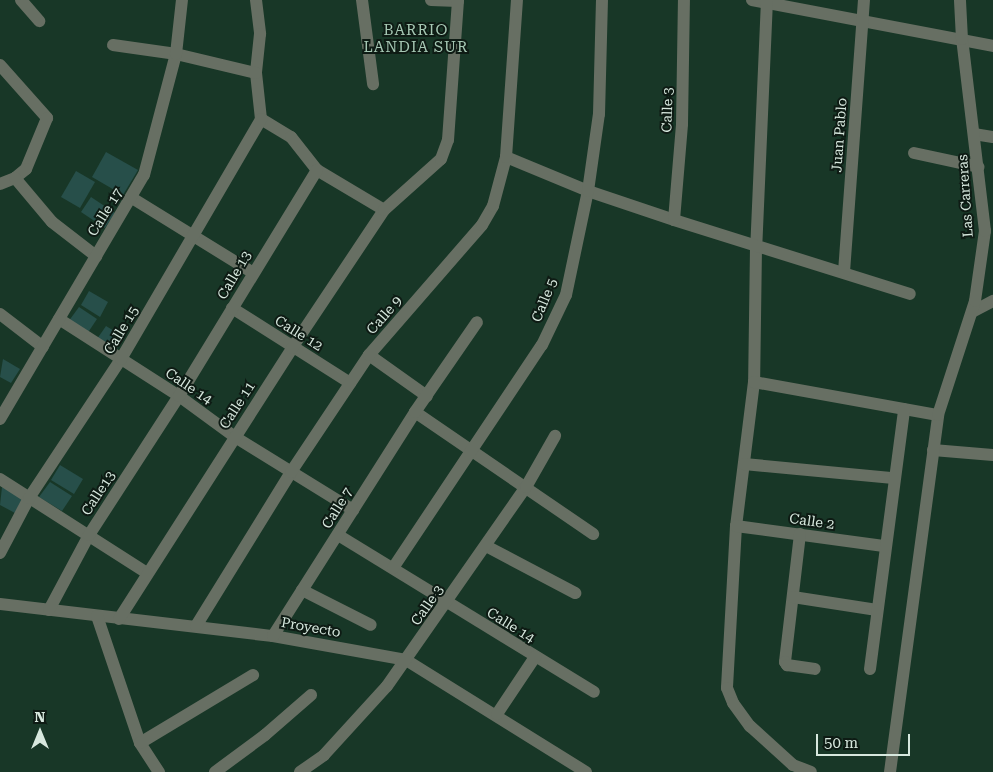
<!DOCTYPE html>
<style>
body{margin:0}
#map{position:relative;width:993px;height:772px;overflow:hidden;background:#183727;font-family:"Roboto Serif",serif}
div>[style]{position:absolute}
.building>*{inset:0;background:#274f4a}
.minor>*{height:12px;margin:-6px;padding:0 6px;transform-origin:6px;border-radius:6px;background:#676f63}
span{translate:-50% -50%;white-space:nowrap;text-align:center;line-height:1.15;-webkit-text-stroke:4px #0e1b14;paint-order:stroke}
.street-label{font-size:14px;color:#d7e8de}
.neighbourhood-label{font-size:15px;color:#a6c8b4;letter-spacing:1px}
.north{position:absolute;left:15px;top:707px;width:50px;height:50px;-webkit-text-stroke:4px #0e1b14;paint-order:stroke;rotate:0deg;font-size:14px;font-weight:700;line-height:20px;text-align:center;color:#d7e8de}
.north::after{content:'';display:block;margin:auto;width:18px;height:22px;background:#d7e8de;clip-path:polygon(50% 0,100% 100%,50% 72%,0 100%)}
.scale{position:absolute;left:816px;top:734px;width:94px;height:22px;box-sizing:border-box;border:2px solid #d7e8de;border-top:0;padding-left:6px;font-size:15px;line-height:18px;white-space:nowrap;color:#d7e8de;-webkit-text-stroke:4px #0e1b14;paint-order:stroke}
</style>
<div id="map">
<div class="building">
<i style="clip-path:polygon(106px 152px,138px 170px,123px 195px,92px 177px)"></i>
<i style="clip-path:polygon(76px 171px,95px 182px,80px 208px,61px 197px)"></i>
<i style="clip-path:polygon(91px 197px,115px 213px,105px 228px,81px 212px)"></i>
<i style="clip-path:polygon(89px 291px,108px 302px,100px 317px,81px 305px)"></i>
<i style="clip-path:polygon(79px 307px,97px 319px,87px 334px,68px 322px)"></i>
<i style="clip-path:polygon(106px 326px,124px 337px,116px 350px,97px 339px)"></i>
<i style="clip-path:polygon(3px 359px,20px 369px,11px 383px,0 377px)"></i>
<i style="clip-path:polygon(60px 465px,83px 479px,74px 494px,51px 480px)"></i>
<i style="clip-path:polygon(50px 482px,72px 496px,62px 511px,39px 497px)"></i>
<i style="clip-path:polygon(2px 487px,23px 498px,15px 513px,0 505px)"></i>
</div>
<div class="minor">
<i style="left:21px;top:0;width:28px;rotate:49deg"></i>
<i style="left:256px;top:0;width:34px;rotate:83deg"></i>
<i style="left:260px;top:34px;width:39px;rotate:96deg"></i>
<i style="left:256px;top:73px;width:46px;rotate:83.8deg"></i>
<i style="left:261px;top:119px;width:35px;rotate:31deg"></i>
<i style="left:291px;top:137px;width:42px;rotate:51.8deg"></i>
<i style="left:317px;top:170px;width:78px;rotate:30.8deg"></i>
<i style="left:362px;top:0;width:85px;rotate:82.5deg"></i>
<i style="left:431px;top:0;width:27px;rotate:2deg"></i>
<i style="left:752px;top:0;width:245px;rotate:10.8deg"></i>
<i style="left:767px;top:0;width:247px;rotate:92.5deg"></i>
<i style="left:756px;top:247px;width:135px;rotate:90.8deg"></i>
<i style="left:754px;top:382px;width:145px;rotate:97.1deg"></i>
<i style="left:736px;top:526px;width:162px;rotate:93.2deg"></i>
<i style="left:727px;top:688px;width:16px;rotate:68deg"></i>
<i style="left:733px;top:703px;width:29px;rotate:54deg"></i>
<i style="left:750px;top:726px;width:58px;rotate:42.2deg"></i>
<i style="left:793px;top:765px;width:19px;rotate:21deg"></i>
<i style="left:113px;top:45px;width:64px;rotate:8.1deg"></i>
<i style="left:176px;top:54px;width:82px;rotate:13.4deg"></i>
<i style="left:0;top:65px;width:71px;rotate:48.4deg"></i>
<i style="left:47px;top:118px;width:55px;rotate:112.4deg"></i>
<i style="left:26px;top:169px;width:14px;rotate:141deg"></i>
<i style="left:15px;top:178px;width:16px;rotate:158deg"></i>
<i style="left:974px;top:134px;width:19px;rotate:9deg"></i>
<i style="left:914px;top:153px;width:66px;rotate:12.2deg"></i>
<i style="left:506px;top:157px;width:89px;rotate:22.5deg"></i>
<i style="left:588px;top:191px;width:91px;rotate:18.6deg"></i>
<i style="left:674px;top:220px;width:247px;rotate:17.4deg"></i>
<i style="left:15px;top:178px;width:57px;rotate:49.9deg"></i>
<i style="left:52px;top:222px;width:56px;rotate:37.7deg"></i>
<i style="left:132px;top:198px;width:141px;rotate:31.7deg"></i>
<i style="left:674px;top:220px;width:96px;rotate:-85.2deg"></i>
<i style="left:682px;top:124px;width:124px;rotate:-89.1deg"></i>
<i style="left:844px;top:272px;width:273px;rotate:-85.8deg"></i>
<i style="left:232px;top:308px;width:140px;rotate:32.4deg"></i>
<i style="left:972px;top:312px;width:24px;rotate:-28deg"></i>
<i style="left:0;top:314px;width:54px;rotate:37.5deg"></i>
<i style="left:59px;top:319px;width:143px;rotate:32.7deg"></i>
<i style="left:179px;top:396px;width:69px;rotate:36.2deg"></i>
<i style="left:235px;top:437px;width:139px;rotate:31.7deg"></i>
<i style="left:369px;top:355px;width:71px;rotate:35.3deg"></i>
<i style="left:754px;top:382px;width:187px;rotate:10.2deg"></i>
<i style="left:415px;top:412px;width:216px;rotate:34.4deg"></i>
<i style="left:0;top:419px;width:283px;rotate:-59.5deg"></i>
<i style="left:144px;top:175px;width:125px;rotate:-75.2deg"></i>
<i style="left:176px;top:54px;width:54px;rotate:-83.7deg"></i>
<i style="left:933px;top:450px;width:60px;rotate:4.8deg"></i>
<i style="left:744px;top:464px;width:150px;rotate:5.4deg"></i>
<i style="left:0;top:479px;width:174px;rotate:32.6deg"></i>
<i style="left:736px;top:526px;width:149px;rotate:7.7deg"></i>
<i style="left:800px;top:534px;width:129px;rotate:96.7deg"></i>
<i style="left:785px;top:662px;width:4px;rotate:56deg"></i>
<i style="left:787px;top:665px;width:28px;rotate:8deg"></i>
<i style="left:338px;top:535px;width:300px;rotate:31.5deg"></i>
<i style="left:486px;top:546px;width:101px;rotate:27.8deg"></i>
<i style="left:0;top:553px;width:62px;rotate:-62.2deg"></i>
<i style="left:29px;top:498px;width:167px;rotate:-56.5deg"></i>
<i style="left:121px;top:359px;width:278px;rotate:-59.7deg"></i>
<i style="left:393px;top:568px;width:268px;rotate:-56.3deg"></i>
<i style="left:542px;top:345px;width:55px;rotate:-64.4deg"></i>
<i style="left:566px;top:295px;width:106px;rotate:-78.1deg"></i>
<i style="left:588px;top:191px;width:78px;rotate:-81.9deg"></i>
<i style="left:599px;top:114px;width:114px;rotate:-88.5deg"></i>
<i style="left:302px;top:590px;width:77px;rotate:26.9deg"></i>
<i style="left:793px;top:597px;width:85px;rotate:8.8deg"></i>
<i style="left:0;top:604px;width:275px;rotate:6.7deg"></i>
<i style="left:273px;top:636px;width:135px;rotate:10.2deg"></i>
<i style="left:406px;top:660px;width:212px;rotate:31.9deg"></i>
<i style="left:49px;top:610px;width:85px;rotate:-61.9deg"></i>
<i style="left:89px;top:535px;width:166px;rotate:-57.1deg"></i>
<i style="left:179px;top:396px;width:265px;rotate:-58.6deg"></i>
<i style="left:97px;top:616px;width:134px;rotate:71.3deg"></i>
<i style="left:140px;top:743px;width:35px;rotate:57deg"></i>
<i style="left:119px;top:619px;width:322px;rotate:-57.4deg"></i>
<i style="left:292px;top:348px;width:166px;rotate:-56.3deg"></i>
<i style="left:384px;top:210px;width:76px;rotate:-41.8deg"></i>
<i style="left:441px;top:159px;width:20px;rotate:-70deg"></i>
<i style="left:448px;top:140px;width:140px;rotate:-85.9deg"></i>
<i style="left:196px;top:626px;width:181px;rotate:-58.3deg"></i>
<i style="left:291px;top:472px;width:141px;rotate:-56.3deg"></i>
<i style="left:369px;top:355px;width:172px;rotate:-49deg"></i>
<i style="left:482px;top:225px;width:22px;rotate:-60deg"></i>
<i style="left:493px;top:206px;width:51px;rotate:-75.1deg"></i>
<i style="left:506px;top:157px;width:157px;rotate:-86deg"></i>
<i style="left:273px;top:636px;width:265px;rotate:-57.6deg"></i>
<i style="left:415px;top:412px;width:109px;rotate:-55.4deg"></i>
<i style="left:870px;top:669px;width:262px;rotate:-82.5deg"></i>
<i style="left:497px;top:714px;width:69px;rotate:-56.3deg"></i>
<i style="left:140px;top:743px;width:132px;rotate:-31deg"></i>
<i style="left:215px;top:772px;width:62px;rotate:-36.5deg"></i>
<i style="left:265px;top:735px;width:61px;rotate:-41deg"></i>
<i style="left:300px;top:772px;width:29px;rotate:-35deg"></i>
<i style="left:324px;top:755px;width:93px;rotate:-47.6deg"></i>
<i style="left:387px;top:686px;width:243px;rotate:-55.1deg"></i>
<i style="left:526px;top:487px;width:59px;rotate:-60.4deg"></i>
<i style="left:890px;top:772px;width:360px;rotate:-82.3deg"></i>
<i style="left:938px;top:415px;width:120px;rotate:-72deg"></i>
<i style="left:975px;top:301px;width:71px;rotate:-81.9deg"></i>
<i style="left:985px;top:231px;width:193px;rotate:-96.8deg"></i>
<i style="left:962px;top:39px;width:39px;rotate:-93deg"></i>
</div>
<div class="street-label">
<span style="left:667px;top:110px;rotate:-88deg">Calle 3</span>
<span style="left:839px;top:135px;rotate:-86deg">Juan Pablo</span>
<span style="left:965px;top:196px;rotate:-94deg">Las Carreras</span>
<span style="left:105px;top:212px;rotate:-58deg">Calle 17</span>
<span style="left:234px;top:275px;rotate:-60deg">Calle 13</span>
<span style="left:544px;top:300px;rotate:-68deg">Calle 5</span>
<span style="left:384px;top:315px;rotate:-49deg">Calle 9</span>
<span style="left:121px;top:330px;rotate:-59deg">Calle 15</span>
<span style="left:299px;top:333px;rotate:32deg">Calle 12</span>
<span style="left:189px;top:386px;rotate:34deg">Calle 14</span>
<span style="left:237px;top:405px;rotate:-57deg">Calle 11</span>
<span style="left:98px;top:493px;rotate:-57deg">Calle13</span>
<span style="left:337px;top:508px;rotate:-58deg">Calle 7</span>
<span style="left:812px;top:521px;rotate:8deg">Calle 2</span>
<span style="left:427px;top:605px;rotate:-55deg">Calle 3</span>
<span style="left:511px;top:625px;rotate:32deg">Calle 14</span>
<span style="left:311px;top:627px;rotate:10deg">Proyecto</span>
</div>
<div class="neighbourhood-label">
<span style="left:416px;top:39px">BARRIO<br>LANDIA SUR</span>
</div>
<div class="north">N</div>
<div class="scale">50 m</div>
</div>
